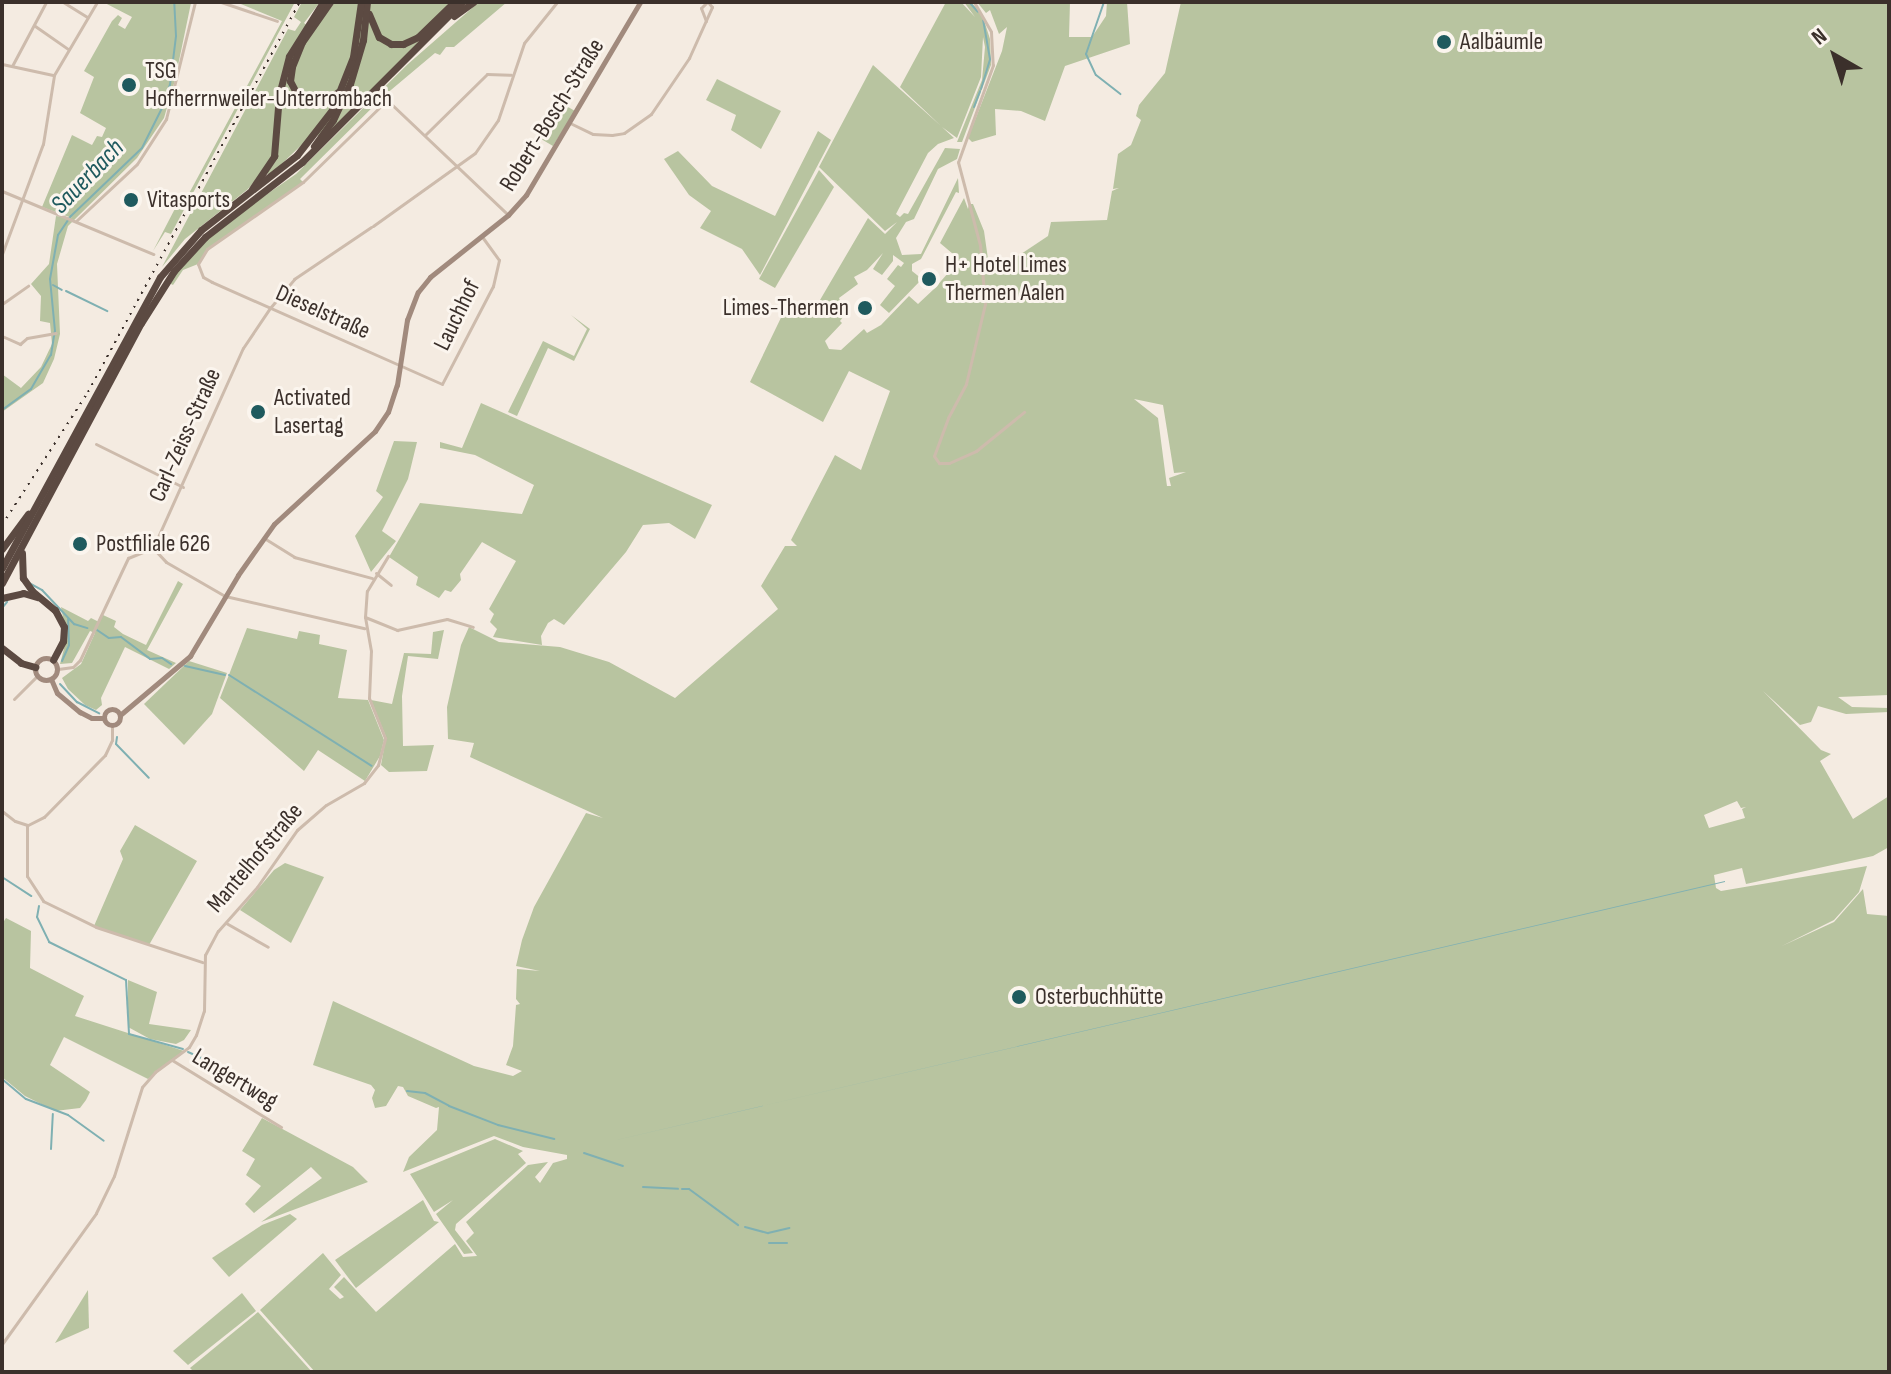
<!DOCTYPE html>
<meta charset="utf-8">
<style>
body{margin:0}
#map{position:relative;width:1891px;height:1374px;overflow:hidden;background:#f4ebe1;font-family:"Sofia Sans Condensed",sans-serif}
div>[style]{position:absolute}
.green>*{inset:0;background:#b8c4a0}
.water>*{inset:0;background:#7fb0b2}
.stream>*{height:2px;margin:-1px;padding:0 1px;transform-origin:1px;border-radius:1px;background:#7fb0b2}
.street>*{height:3px;margin:-1.5px;padding:0 1.5px;transform-origin:1.5px;border-radius:1.5px;background:#cdbbac}
.secondary>*{height:5px;margin:-2.5px;padding:0 2.5px;transform-origin:2.5px;border-radius:2.5px;background:#a18a7d}
.secondary>.ring{margin:-2.5px;padding:0;box-sizing:content-box;background:none;border:5px solid #a18a7d;border-radius:50%}
.highway>*{height:7px;margin:-3.5px;padding:0 3.5px;transform-origin:3.5px;border-radius:3.5px;background:#5c4a42}
.rail>*{height:2px;margin-top:-1px;transform-origin:0;background:repeating-linear-gradient(90deg,#3b302b 0 2px,transparent 0 8px)}
.dots>*{width:22px;height:22px;translate:-50% -50%;box-sizing:border-box;border:4px solid #fbf5ee;border-radius:50%}
span{translate:-50% -50%;white-space:nowrap;text-align:center;line-height:1.15;-webkit-text-stroke:6px #fbf5ee;paint-order:stroke}
.poi-label{font-size:24px;color:#3b302b}
.left{translate:0 -50%;text-align:left}
.right{translate:-100% -50%;text-align:right}
.street-label{font-size:24px;color:#3b302b}
.water-label{font-size:26px;color:#1f5a5e;font-style:italic}
.frame{position:absolute;inset:0;border:4px solid #3b302b;pointer-events:none}
.north{position:absolute;left:1795px;top:16px;width:80px;height:80px;-webkit-text-stroke:6px #fbf5ee;paint-order:stroke;rotate:321deg;font-size:22px;font-weight:700;line-height:32px;text-align:center;color:#3b302b}
.north::after{content:'';display:block;margin:auto;width:28px;height:36px;background:#3b302b;clip-path:polygon(50% 0,100% 100%,50% 72%,0 100%)}
</style>
<div id="map">
<div class="green">
<i style="clip-path:polygon(103px 2px,191px 3px,175px 80px,164px 118px,137px 158px,68px 226px,57px 264px,60px 334px,54px 359px,43px 383px,2px 412px,2px 374px,21px 388px,41px 367px,52px 344px,50px 323px,40px 321px,41px 296px,31px 284px,49px 264px,56px 216px,72px 218px,42px 207px,72px 135px,92px 145px,97px 136px,102px 137px,106px 128px,80px 113px,94px 77px,84px 71px,112px 21px,118px 15px,122px 18px,118px 25px,125px 29px,132px 17px)"></i>
<i style="clip-path:polygon(236px 2px,295px 2px,171px 234px,165px 232px,153px 251px,181px 197px,186px 199px,282px 21px)"></i>
<i style="clip-path:polygon(302px 2px,320px 2px,304px 23px,313px 30px,335px 2px,468px 2px,323px 139px,314px 133px,269px 176px,265px 169px,248px 189px,185px 239px,162px 267px,288px 29px,295px 31px,301px 22px,294px 17px)"></i>
<i style="clip-path:polygon(479px 2px,507px 2px,454px 47px,446px 47px,440px 55px,435px 53px,385px 95px,300px 179px,303px 182px,207px 249px,198px 264px,183px 270px,173px 285px,167px 282px,220px 227px,296px 174px,408px 64px)"></i>
<i style="clip-path:polygon(evenodd,946px 2px,961px 2px,975px 17px,964px 2px,971px 2px,982px 14px,990px 39px,991px 65px,962px 142px,957px 142px,982px 80px,985px 47px,983px 37px,981px 77px,957px 138px,942px 127px,954px 138px,938px 144px,928px 153px,896px 214px,900px 217px,904px 213px,908px 214px,945px 148px,960px 149px,957px 159px,938px 169px,914px 219px,906px 222px,896px 238px,902px 255px,921px 254px,958px 178px,959px 193px,956px 192px,921px 259px,912px 264px,912px 271px,922px 279px,889px 313px,880px 305px,895px 286px,887px 279px,898px 265px,901px 267px,904px 263px,893px 255px,893px 261px,882px 275px,873px 269px,883px 253px,867px 270px,854px 277px,858px 284px,839px 298px,843px 309px,849px 309px,840px 321px,842px 323px,825px 341px,829px 349px,841px 350px,864px 329px,867px 333px,881px 325px,909px 296px,918px 304px,934px 289px,956px 264px,950px 258px,953px 254px,940px 243px,964px 198px,968px 209px,969px 204px,973px 204px,984px 231px,989px 266px,994px 272px,1048px 236px,1051px 222px,1107px 220px,1112px 191px,1119px 188px,1113px 189px,1118px 154px,1131px 145px,1141px 120px,1136px 116px,1139px 105px,1165px 73px,1181px 2px,1889px 2px,1889px 695px,1838px 697px,1852px 707px,1889px 708px,1889px 712px,1846px 714px,1818px 706px,1811px 722px,1800px 725px,1763px 691px,1821px 750px,1831px 754px,1820px 761px,1853px 819px,1889px 796px,1889px 847px,1873px 856px,1746px 884px,1742px 868px,1714px 875px,1716px 888px,1721px 891px,1867px 866px,1859px 892px,1834px 920px,1782px 946px,1834px 922px,1863px 889px,1867px 914px,1889px 916px,1889px 1372px,315px 1372px,260px 1310px,323px 1253px,341px 1275px,329px 1289px,340px 1299px,344px 1297px,334px 1287px,344px 1277px,376px 1312px,455px 1244px,463px 1257px,477px 1256px,466px 1241px,474px 1233px,466px 1222px,528px 1165px,548px 1162px,535px 1177px,540px 1183px,553px 1163px,567px 1159px,567px 1155px,523px 1147px,494px 1136px,403px 1172px,409px 1157px,437px 1130px,439px 1107px,436px 1108px,408px 1096px,403px 1087px,398px 1086px,386px 1106px,375px 1108px,372px 1098px,375px 1090px,371px 1085px,313px 1065px,333px 1001px,474px 1066px,513px 1076px,522px 1071px,506px 1065px,513px 1046px,516px 1005px,520px 1004px,516px 999px,517px 969px,540px 971px,516px 966px,522px 940px,534px 907px,586px 813px,603px 818px,470px 757px,474px 743px,448px 739px,447px 707px,461px 645px,469px 627px,499px 642px,560px 647px,609px 662px,675px 698px,778px 609px,761px 586px,785px 546px,797px 546px,791px 540px,835px 455px,861px 470px,890px 391px,849px 371px,823px 422px,750px 382px,790px 299px,813px 312px,868px 218px,885px 234px,897px 222px,885px 231px,819px 167px,873px 65px,941px 126px,900px 87px,946px 2px,1134px 399px,1163px 405px,1174px 473px,1186px 472px,1169px 478px,1171px 486px,1167px 486px,1166px 479px,1158px 418px,1134px 399px,946px 2px,1737px 801px,1741px 808px,1746px 807px,1742px 809px,1745px 818px,1709px 828px,1704px 815px,1737px 801px)"></i>
<i style="clip-path:polygon(977px 2px,1070px 2px,1069px 37px,1092px 37px,1106px 16px,1107px 2px,1127px 2px,1130px 44px,1065px 66px,1045px 121px,1021px 111px,995px 109px,996px 135px,972px 142px,968px 138px,1002px 51px,1007px 27px,999px 34px,990px 10px,986px 13px)"></i>
<i style="clip-path:polygon(717px 79px,781px 111px,761px 149px,731px 130px,736px 115px,706px 100px)"></i>
<i style="clip-path:polygon(556px 100px,575px 111px,553px 146px,536px 136px)"></i>
<i style="clip-path:polygon(818px 131px,831px 140px,760px 275px,742px 249px,700px 228px,711px 211px,689px 195px,664px 159px,678px 151px,712px 186px,775px 216px)"></i>
<i style="clip-path:polygon(819px 170px,834px 187px,775px 288px,759px 279px)"></i>
<i style="clip-path:polygon(571px 315px,590px 329px,574px 361px,548px 348px,517px 416px,508px 412px,543px 341px,574px 356px,587px 329px)"></i>
<i style="clip-path:polygon(481px 403px,712px 505px,695px 539px,669px 523px,643px 525px,626px 552px,564px 625px,554px 619px,548px 623px,541px 636px,542px 645px,493px 637px,497px 629px,490px 622px,494px 614px,489px 609px,516px 561px,482px 542px,460px 574px,461px 580px,451px 592px,445px 590px,439px 598px,416px 585px,418px 577px,389px 557px,420px 503px,522px 514px,534px 485px,475px 455px,440px 448px,440px 442px,462px 448px)"></i>
<i style="clip-path:polygon(394px 441px,417px 442px,408px 479px,382px 531px,396px 541px,371px 572px,355px 536px,383px 497px,376px 491px)"></i>
<i style="clip-path:polygon(178px 581px,183px 584px,147px 650px,176px 663px,169px 669px,125px 647px,101px 698px,102px 705px,96px 710px,85px 705px,68px 689px,62px 678px,81px 664px,95px 633px,90px 631px,72px 663px,60px 664px,67px 637px,61px 607px,88px 621px,91px 618px,99px 622px,103px 615px,116px 621px,114px 627px,123px 634px,146px 645px)"></i>
<i style="clip-path:polygon(247px 628px,297px 639px,299px 631px,320px 635px,319px 644px,347px 650px,338px 698px,368px 700px,384px 740px,380px 756px,365px 781px,318px 750px,304px 771px,220px 698px)"></i>
<i style="clip-path:polygon(444px 630px,438px 659px,408px 656px,402px 696px,403px 746px,434px 745px,427px 771px,389px 772px,381px 765px,386px 737px,371px 700px,392px 704px,404px 653px,431px 654px,433px 632px)"></i>
<i style="clip-path:polygon(189px 661px,227px 673px,212px 714px,184px 745px,144px 704px)"></i>
<i style="clip-path:polygon(135px 825px,197px 861px,149px 945px,94px 926px,123px 859px,120px 851px)"></i>
<i style="clip-path:polygon(285px 863px,324px 877px,291px 943px,240px 910px,274px 870px)"></i>
<i style="clip-path:polygon(6px 918px,31px 931px,30px 968px,84px 996px,75px 1016px,184px 1051px,148px 1079px,64px 1037px,50px 1065px,90px 1092px,86px 1100px,80px 1108px,55px 1111px,25px 1096px,2px 1077px,2px 924px)"></i>
<i style="clip-path:polygon(128px 980px,157px 992px,149px 1024px,191px 1030px,184px 1040px,176px 1044px,150px 1039px,128px 1027px)"></i>
<i style="clip-path:polygon(262px 1118px,353px 1167px,368px 1182px,261px 1222px,322px 1178px,311px 1167px,254px 1213px,245px 1204px,261px 1186px,246px 1175px,255px 1159px,242px 1151px)"></i>
<i style="clip-path:polygon(495px 1139px,523px 1151px,518px 1154px,526px 1163px,456px 1224px,455px 1230px,473px 1253px,464px 1254px,436px 1214px,453px 1200px,434px 1212px,410px 1174px)"></i>
<i style="clip-path:polygon(423px 1200px,434px 1221px,439px 1222px,356px 1288px,335px 1260px)"></i>
<i style="clip-path:polygon(290px 1214px,297px 1219px,229px 1277px,212px 1258px,262px 1225px)"></i>
<i style="clip-path:polygon(88px 1290px,89px 1328px,55px 1343px)"></i>
<i style="clip-path:polygon(242px 1293px,256px 1311px,188px 1365px,173px 1351px)"></i>
<i style="clip-path:polygon(258px 1312px,312px 1372px,194px 1372px,190px 1368px)"></i>
</div>
<div class="water">
<i style="clip-path:polygon(1725px 881px,1725px 882px,612px 1141px)"></i>
</div>
<div class="stream">
<i style="left:969px;top:2px;width:13px;rotate:48deg"></i>
<i style="left:1104px;top:2px;width:55px;rotate:109.1deg"></i>
<i style="left:1086px;top:54px;width:23px;rotate:65deg"></i>
<i style="left:1096px;top:75px;width:31px;rotate:38deg"></i>
<i style="left:981px;top:89px;width:31px;rotate:-73deg"></i>
<i style="left:990px;top:59px;width:39px;rotate:-100deg"></i>
<i style="left:974px;top:107px;width:17px;rotate:-69deg"></i>
<i style="left:53px;top:285px;width:10px;rotate:29deg"></i>
<i style="left:66px;top:291px;width:46px;rotate:26deg"></i>
<i style="left:2px;top:410px;width:36px;rotate:-36deg"></i>
<i style="left:31px;top:389px;width:39px;rotate:-60deg"></i>
<i style="left:51px;top:355px;width:24px;rotate:-81deg"></i>
<i style="left:55px;top:331px;width:52px;rotate:-95.5deg"></i>
<i style="left:50px;top:279px;width:45px;rotate:-79.7deg"></i>
<i style="left:58px;top:235px;width:23px;rotate:-56deg"></i>
<i style="left:71px;top:216px;width:98px;rotate:-43.8deg"></i>
<i style="left:142px;top:148px;width:47px;rotate:-63.4deg"></i>
<i style="left:163px;top:106px;width:22px;rotate:-72deg"></i>
<i style="left:170px;top:85px;width:49px;rotate:-83deg"></i>
<i style="left:176px;top:36px;width:34px;rotate:-93deg"></i>
<i style="left:29px;top:583px;width:15px;rotate:28deg"></i>
<i style="left:42px;top:590px;width:47px;rotate:46.7deg"></i>
<i style="left:74px;top:624px;width:14px;rotate:17deg"></i>
<i style="left:2px;top:608px;width:8px;rotate:-50deg"></i>
<i style="left:97px;top:630px;width:14px;rotate:34deg"></i>
<i style="left:109px;top:638px;width:12px;rotate:-5deg"></i>
<i style="left:121px;top:637px;width:36px;rotate:37deg"></i>
<i style="left:150px;top:659px;width:12px;rotate:-5deg"></i>
<i style="left:162px;top:658px;width:11px;rotate:34deg"></i>
<i style="left:62px;top:661px;width:17px;rotate:-66deg"></i>
<i style="left:69px;top:645px;width:26px;rotate:-92deg"></i>
<i style="left:185px;top:666px;width:41px;rotate:12.7deg"></i>
<i style="left:229px;top:675px;width:169px;rotate:32.5deg"></i>
<i style="left:60px;top:684px;width:25px;rotate:47deg"></i>
<i style="left:77px;top:702px;width:25px;rotate:27deg"></i>
<i style="left:117px;top:737px;width:7px;rotate:98deg"></i>
<i style="left:116px;top:744px;width:47px;rotate:45.9deg"></i>
<i style="left:2px;top:877px;width:35px;rotate:33deg"></i>
<i style="left:39px;top:906px;width:11px;rotate:100deg"></i>
<i style="left:37px;top:917px;width:28px;rotate:64deg"></i>
<i style="left:49px;top:942px;width:86px;rotate:26.3deg"></i>
<i style="left:126px;top:980px;width:54px;rotate:86.8deg"></i>
<i style="left:129px;top:1034px;width:56px;rotate:15.5deg"></i>
<i style="left:188px;top:1052px;width:32px;rotate:24deg"></i>
<i style="left:2px;top:1079px;width:31px;rotate:40deg"></i>
<i style="left:26px;top:1099px;width:45px;rotate:20.9deg"></i>
<i style="left:68px;top:1115px;width:44px;rotate:35.8deg"></i>
<i style="left:407px;top:1091px;width:18px;rotate:6deg"></i>
<i style="left:425px;top:1093px;width:27px;rotate:28deg"></i>
<i style="left:449px;top:1106px;width:53px;rotate:21.2deg"></i>
<i style="left:498px;top:1125px;width:58px;rotate:14deg"></i>
<i style="left:51px;top:1149px;width:35px;rotate:-87deg"></i>
<i style="left:584px;top:1153px;width:41px;rotate:18.4deg"></i>
<i style="left:643px;top:1187px;width:35px;rotate:3deg"></i>
<i style="left:682px;top:1189px;width:7px"></i>
<i style="left:689px;top:1189px;width:61px;rotate:36.3deg"></i>
<i style="left:745px;top:1227px;width:24px;rotate:15deg"></i>
<i style="left:768px;top:1233px;width:22px;rotate:-13deg"></i>
<i style="left:769px;top:1243px;width:18px"></i>
</div>
<div class="street">
<i style="left:63px;top:2px;width:28px;rotate:32deg"></i>
<i style="left:221px;top:2px;width:59px;rotate:18.7deg"></i>
<i style="left:974px;top:2px;width:34px;rotate:60deg"></i>
<i style="left:991px;top:32px;width:33px;rotate:87deg"></i>
<i style="left:993px;top:65px;width:103px;rotate:109.8deg"></i>
<i style="left:958px;top:162px;width:86px;rotate:75.2deg"></i>
<i style="left:980px;top:245px;width:59px;rotate:85.2deg"></i>
<i style="left:985px;top:304px;width:82px;rotate:103.4deg"></i>
<i style="left:966px;top:384px;width:38px;rotate:118deg"></i>
<i style="left:948px;top:418px;width:40px;rotate:110.2deg"></i>
<i style="left:934px;top:456px;width:9px;rotate:54deg"></i>
<i style="left:939px;top:463px;width:10px"></i>
<i style="left:949px;top:463px;width:30px;rotate:-24deg"></i>
<i style="left:976px;top:451px;width:62px;rotate:-39.1deg"></i>
<i style="left:706px;top:21px;width:14px;rotate:-111deg"></i>
<i style="left:701px;top:8px;width:8px;rotate:-45deg"></i>
<i style="left:35px;top:26px;width:40px;rotate:34.9deg"></i>
<i style="left:2px;top:64px;width:52px;rotate:12.2deg"></i>
<i style="left:12px;top:66px;width:72px;rotate:-62deg"></i>
<i style="left:570px;top:123px;width:25px;rotate:26deg"></i>
<i style="left:593px;top:134px;width:19px;rotate:3deg"></i>
<i style="left:612px;top:135px;width:12px;rotate:-9deg"></i>
<i style="left:624px;top:133px;width:33px;rotate:-35deg"></i>
<i style="left:651px;top:114px;width:68px;rotate:-55.8deg"></i>
<i style="left:689px;top:58px;width:56px;rotate:-65.7deg"></i>
<i style="left:712px;top:7px;width:6px;rotate:-129deg"></i>
<i style="left:425px;top:135px;width:87px;rotate:-44.5deg"></i>
<i style="left:487px;top:74px;width:24px;rotate:2deg"></i>
<i style="left:2px;top:191px;width:164px;rotate:22.6deg"></i>
<i style="left:76px;top:221px;width:83px;rotate:-43.1deg"></i>
<i style="left:137px;top:164px;width:54px;rotate:-57.2deg"></i>
<i style="left:166px;top:119px;width:121px;rotate:-76.1deg"></i>
<i style="left:373px;top:226px;width:125px;rotate:-35.6deg"></i>
<i style="left:475px;top:153px;width:40px;rotate:-55.1deg"></i>
<i style="left:498px;top:120px;width:81px;rotate:-71.3deg"></i>
<i style="left:524px;top:43px;width:53px;rotate:-51.2deg"></i>
<i style="left:483px;top:238px;width:27px;rotate:54deg"></i>
<i style="left:499px;top:260px;width:27px;rotate:103deg"></i>
<i style="left:493px;top:286px;width:110px;rotate:117.5deg"></i>
<i style="left:442px;top:384px;width:252px;rotate:-156.1deg"></i>
<i style="left:212px;top:282px;width:10px;rotate:-151deg"></i>
<i style="left:203px;top:277px;width:14px;rotate:-111deg"></i>
<i style="left:198px;top:264px;width:17px;rotate:-59deg"></i>
<i style="left:207px;top:249px;width:117px;rotate:-34.9deg"></i>
<i style="left:303px;top:182px;width:117px;rotate:-44.3deg"></i>
<i style="left:387px;top:100px;width:167px;rotate:43.5deg"></i>
<i style="left:2px;top:254px;width:117px;rotate:-69.6deg"></i>
<i style="left:43px;top:144px;width:70px;rotate:-80.9deg"></i>
<i style="left:54px;top:75px;width:85px;rotate:-59.5deg"></i>
<i style="left:2px;top:304px;width:32px;rotate:-35deg"></i>
<i style="left:2px;top:336px;width:20px;rotate:24deg"></i>
<i style="left:20px;top:344px;width:9px;rotate:-41deg"></i>
<i style="left:27px;top:338px;width:29px;rotate:-10deg"></i>
<i style="left:96px;top:444px;width:97px;rotate:26.3deg"></i>
<i style="left:264px;top:538px;width:36px;rotate:32deg"></i>
<i style="left:294px;top:557px;width:81px;rotate:15.1deg"></i>
<i style="left:153px;top:548px;width:219px;rotate:-65.8deg"></i>
<i style="left:243px;top:348px;width:48px;rotate:-56deg"></i>
<i style="left:270px;top:308px;width:38px;rotate:-50deg"></i>
<i style="left:294px;top:279px;width:93px;rotate:-34deg"></i>
<i style="left:153px;top:548px;width:19px;rotate:47deg"></i>
<i style="left:166px;top:562px;width:68px;rotate:30deg"></i>
<i style="left:225px;top:596px;width:143px;rotate:13deg"></i>
<i style="left:376px;top:573px;width:19px;rotate:39deg"></i>
<i style="left:365px;top:617px;width:35px;rotate:22deg"></i>
<i style="left:397px;top:630px;width:51px;rotate:-12.4deg"></i>
<i style="left:447px;top:619px;width:27px;rotate:17deg"></i>
<i style="left:58px;top:669px;width:15px;rotate:-8deg"></i>
<i style="left:73px;top:667px;width:10px;rotate:-45deg"></i>
<i style="left:80px;top:660px;width:113px;rotate:-64.8deg"></i>
<i style="left:128px;top:558px;width:27px;rotate:-22deg"></i>
<i style="left:14px;top:699px;width:33px;rotate:-45deg"></i>
<i style="left:2px;top:811px;width:16px;rotate:38deg"></i>
<i style="left:15px;top:821px;width:13px;rotate:18deg"></i>
<i style="left:27px;top:825px;width:51px;rotate:90deg"></i>
<i style="left:27px;top:876px;width:30px;rotate:57deg"></i>
<i style="left:43px;top:901px;width:59px;rotate:26.1deg"></i>
<i style="left:96px;top:927px;width:112px;rotate:18.3deg"></i>
<i style="left:28px;top:825px;width:18px;rotate:-27deg"></i>
<i style="left:44px;top:817px;width:87px;rotate:-45.5deg"></i>
<i style="left:105px;top:755px;width:17px;rotate:-65deg"></i>
<i style="left:112px;top:740px;width:15px;rotate:-90deg"></i>
<i style="left:226px;top:923px;width:48px;rotate:29.7deg"></i>
<i style="left:172px;top:1060px;width:128px;rotate:31.6deg"></i>
<i style="left:2px;top:1344px;width:161px;rotate:-54.3deg"></i>
<i style="left:96px;top:1213px;width:41px;rotate:-64.1deg"></i>
<i style="left:114px;top:1176px;width:93px;rotate:-72.5deg"></i>
<i style="left:142px;top:1087px;width:20px;rotate:-49deg"></i>
<i style="left:155px;top:1072px;width:42px;rotate:-36.3deg"></i>
<i style="left:189px;top:1047px;width:14px;rotate:-60deg"></i>
<i style="left:196px;top:1035px;width:25px;rotate:-72deg"></i>
<i style="left:204px;top:1011px;width:56px;rotate:-89deg"></i>
<i style="left:205px;top:955px;width:27px;rotate:-62deg"></i>
<i style="left:218px;top:931px;width:59px;rotate:-48.4deg"></i>
<i style="left:257px;top:887px;width:70px;rotate:-54.9deg"></i>
<i style="left:297px;top:830px;width:38px;rotate:-41deg"></i>
<i style="left:326px;top:805px;width:44px;rotate:-30.1deg"></i>
<i style="left:364px;top:783px;width:23px;rotate:-52deg"></i>
<i style="left:378px;top:765px;width:28px;rotate:-75deg"></i>
<i style="left:385px;top:738px;width:43px;rotate:-111.8deg"></i>
<i style="left:369px;top:698px;width:47px;rotate:-87.6deg"></i>
<i style="left:371px;top:651px;width:35px;rotate:-100deg"></i>
<i style="left:365px;top:617px;width:26px;rotate:-86deg"></i>
<i style="left:367px;top:591px;width:41px;rotate:-59deg"></i>
</div>
<div class="secondary">
<i class="ring" style="left:35px;top:658px;width:17px;height:17px"></i>
<i style="left:51px;top:679px;width:15px;rotate:67deg"></i>
<i style="left:57px;top:693px;width:30px;rotate:40deg"></i>
<i style="left:80px;top:712px;width:13px;rotate:27deg"></i>
<i style="left:92px;top:718px;width:11px"></i>
<i class="ring" style="left:104px;top:709px;width:11px;height:11px"></i>
<i style="left:120px;top:715px;width:92px;rotate:-40.1deg"></i>
<i style="left:190px;top:656px;width:94px;rotate:-59.3deg"></i>
<i style="left:238px;top:575px;width:62px;rotate:-54.8deg"></i>
<i style="left:274px;top:524px;width:137px;rotate:-42.6deg"></i>
<i style="left:375px;top:431px;width:23px;rotate:-56deg"></i>
<i style="left:388px;top:412px;width:28px;rotate:-72deg"></i>
<i style="left:397px;top:385px;width:66px;rotate:-81.3deg"></i>
<i style="left:407px;top:320px;width:30px;rotate:-69deg"></i>
<i style="left:418px;top:292px;width:19px;rotate:-51deg"></i>
<i style="left:430px;top:277px;width:100px;rotate:-38.5deg"></i>
<i style="left:508px;top:215px;width:27px;rotate:-48deg"></i>
<i style="left:526px;top:195px;width:224px;rotate:-59.4deg"></i>
</div>
<div class="highway">
<i style="left:330px;top:2px;width:49px;rotate:125deg"></i>
<i style="left:302px;top:42px;width:27px;rotate:112deg"></i>
<i style="left:292px;top:67px;width:14px;rotate:98deg"></i>
<i style="left:290px;top:81px;width:19px;rotate:62deg"></i>
<i style="left:299px;top:98px;width:14px;rotate:21deg"></i>
<i style="left:312px;top:103px;width:13px;rotate:-4deg"></i>
<i style="left:325px;top:102px;width:16px;rotate:-38deg"></i>
<i style="left:369px;top:14px;width:25px;rotate:67deg"></i>
<i style="left:379px;top:37px;width:14px;rotate:30deg"></i>
<i style="left:391px;top:44px;width:12px"></i>
<i style="left:403px;top:44px;width:17px;rotate:-25deg"></i>
<i style="left:418px;top:37px;width:50px;rotate:-44.2deg"></i>
<i style="left:454px;top:16px;width:24px;rotate:-36deg"></i>
<i style="left:314px;top:146px;width:32px;rotate:-54deg"></i>
<i style="left:333px;top:120px;width:40px;rotate:-65deg"></i>
<i style="left:350px;top:84px;width:46px;rotate:-73.5deg"></i>
<i style="left:363px;top:40px;width:38px;rotate:-84deg"></i>
<i style="left:252px;top:189px;width:40px;rotate:-56deg"></i>
<i style="left:274px;top:156px;width:61px;rotate:-85.3deg"></i>
<i style="left:279px;top:95px;width:40px;rotate:-75.6deg"></i>
<i style="left:289px;top:56px;width:64px;rotate:-57.8deg"></i>
<i style="left:2px;top:549px;width:44px;rotate:-53.4deg"></i>
<i style="left:22px;top:553px;width:25px;rotate:88deg"></i>
<i style="left:23px;top:578px;width:16px;rotate:55deg"></i>
<i style="left:32px;top:591px;width:30px;rotate:40deg"></i>
<i style="left:55px;top:610px;width:19px;rotate:62deg"></i>
<i style="left:64px;top:627px;width:14px;rotate:94deg"></i>
<i style="left:63px;top:641px;width:21px;rotate:118deg"></i>
<i style="left:2px;top:568px;width:331px;rotate:-61.5deg"></i>
<i style="left:160px;top:277px;width:62px;rotate:-48.9deg"></i>
<i style="left:201px;top:230px;width:122px;rotate:-38deg"></i>
<i style="left:297px;top:155px;width:57px;rotate:-52.1deg"></i>
<i style="left:332px;top:110px;width:57px;rotate:-68.4deg"></i>
<i style="left:353px;top:57px;width:56px;rotate:-81.7deg"></i>
<i style="left:2px;top:583px;width:295px;rotate:-61.9deg"></i>
<i style="left:141px;top:323px;width:62px;rotate:-57.6deg"></i>
<i style="left:174px;top:271px;width:46px;rotate:-47.6deg"></i>
<i style="left:205px;top:237px;width:123px;rotate:-37.7deg"></i>
<i style="left:302px;top:162px;width:226px;rotate:-45deg"></i>
<i style="left:2px;top:598px;width:22px;rotate:-13deg"></i>
<i style="left:23px;top:593px;width:15px;rotate:16deg"></i>
<i style="left:2px;top:648px;width:24px;rotate:38deg"></i>
<i style="left:21px;top:663px;width:15px;rotate:16deg"></i>
</div>
<div class="rail">
<i style="left:2px;top:525px;width:158px;rotate:-57.1deg"></i>
<i style="left:88px;top:392px;width:444px;rotate:-61.5deg"></i>
</div>
<div class="dots">
<i style="left:1444px;top:42px;background:#1f5a5e"></i>
<i style="left:129px;top:85px;background:#1f5a5e"></i>
<i style="left:131px;top:200px;background:#1f5a5e"></i>
<i style="left:929px;top:279px;background:#1f5a5e"></i>
<i style="left:865px;top:308px;background:#1f5a5e"></i>
<i style="left:258px;top:412px;background:#1f5a5e"></i>
<i style="left:80px;top:544px;background:#1f5a5e"></i>
<i style="left:1019px;top:997px;background:#1f5a5e"></i>
</div>
<div class="poi-label">
<span class="left" style="left:1460px;top:42px">Aalbäumle</span>
<span class="left" style="left:145px;top:85px">TSG<br>Hofherrnweiler-Unterrombach</span>
<span class="left" style="left:147px;top:200px">Vitasports</span>
<span class="left" style="left:945px;top:279px">H+ Hotel Limes<br>Thermen Aalen</span>
<span class="right" style="left:849px;top:308px">Limes-Thermen</span>
<span class="left" style="left:274px;top:412px">Activated<br>Lasertag</span>
<span class="left" style="left:96px;top:544px">Postfiliale 626</span>
<span class="left" style="left:1035px;top:997px">Osterbuchhütte</span>
</div>
<div class="street-label">
<span style="left:552px;top:115px;rotate:-58deg">Robert-Bosch-Straße</span>
<span style="left:323px;top:312px;rotate:24deg">Dieselstraße</span>
<span style="left:457px;top:315px;rotate:-64deg">Lauchhof</span>
<span style="left:185px;top:435px;rotate:-66deg">Carl-Zeiss-Straße</span>
<span style="left:255px;top:858px;rotate:-50deg">Mantelhofstraße</span>
<span style="left:235px;top:1079px;rotate:31deg">Langertweg</span>
</div>
<div class="water-label">
<span style="left:88px;top:177px;rotate:-46deg">Sauerbach</span>
</div>
<div class="frame"></div>
<div class="north">N</div>
</div>
